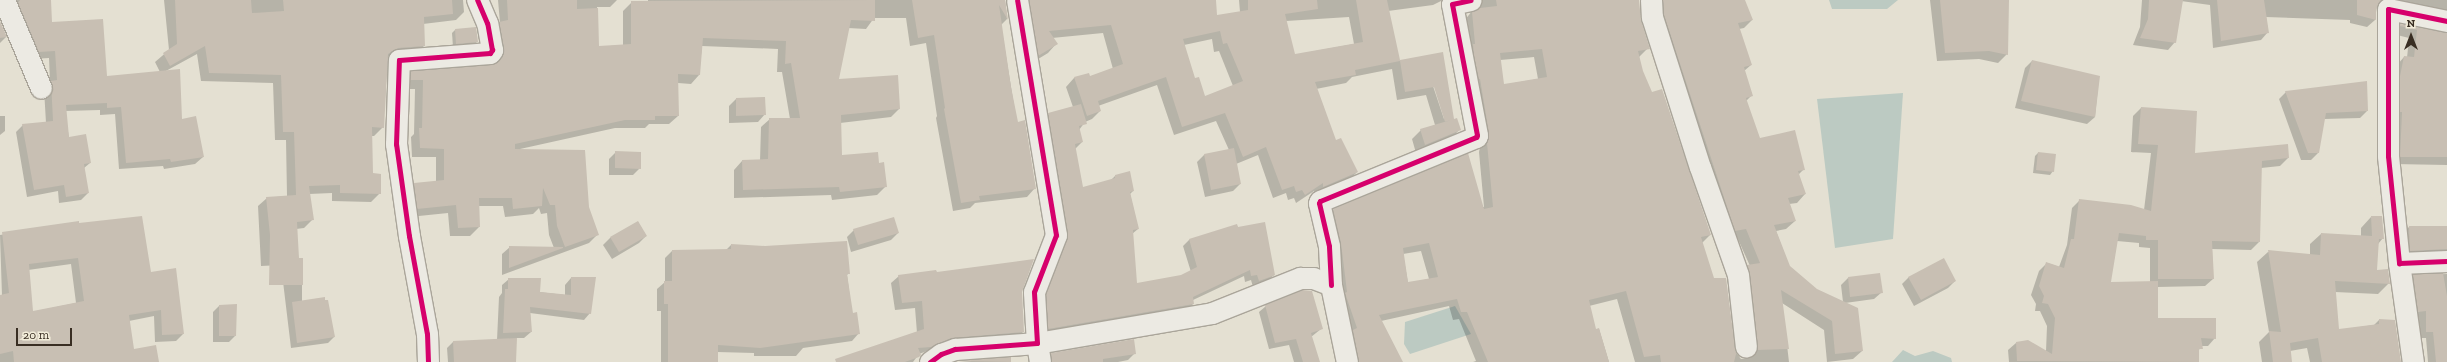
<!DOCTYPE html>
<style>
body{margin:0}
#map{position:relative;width:2447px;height:362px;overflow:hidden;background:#e4e0d2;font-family:"Zilla Slab",serif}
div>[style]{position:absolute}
.water>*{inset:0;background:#bccac2}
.shadow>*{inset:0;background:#0003}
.building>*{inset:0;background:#c8bfb3}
.roads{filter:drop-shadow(1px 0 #aaa59a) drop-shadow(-1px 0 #aaa59a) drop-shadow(0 1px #aaa59a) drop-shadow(0 -1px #aaa59a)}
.minor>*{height:21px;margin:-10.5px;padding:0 10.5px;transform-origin:10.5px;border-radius:10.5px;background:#eceae3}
.cycleway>*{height:5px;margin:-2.5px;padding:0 2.5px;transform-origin:2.5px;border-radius:2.5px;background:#d6006c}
span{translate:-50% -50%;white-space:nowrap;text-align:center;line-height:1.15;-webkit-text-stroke:4px #f3edda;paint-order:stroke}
.north{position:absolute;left:2391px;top:16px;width:40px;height:40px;-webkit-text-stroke:3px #f3edda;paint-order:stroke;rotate:0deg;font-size:11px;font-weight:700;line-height:16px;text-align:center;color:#392e23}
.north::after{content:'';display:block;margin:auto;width:14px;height:18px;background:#392e23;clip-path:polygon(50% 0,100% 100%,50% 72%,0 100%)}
.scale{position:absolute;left:16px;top:328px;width:56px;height:18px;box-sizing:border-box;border:2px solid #392e23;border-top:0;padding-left:5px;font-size:12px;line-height:14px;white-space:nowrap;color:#392e23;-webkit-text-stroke:3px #f3edda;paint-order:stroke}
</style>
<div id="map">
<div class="water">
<i style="clip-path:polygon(1829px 0,1898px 0,1887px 9px,1832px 9px)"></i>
<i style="clip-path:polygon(1903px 93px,1893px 239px,1835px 248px,1817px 99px)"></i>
<i style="clip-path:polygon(1455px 306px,1471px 334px,1410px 354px,1404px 344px,1405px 322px)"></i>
<i style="clip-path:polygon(1903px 350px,1915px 356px,1933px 351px,1951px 358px,1952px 362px,1892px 362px)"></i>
</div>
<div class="shadow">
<i style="clip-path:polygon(13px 0,50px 0,43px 21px,106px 77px,160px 72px,155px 62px,169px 50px,164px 0,463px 0,464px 12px,456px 20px,423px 24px,424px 46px,415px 54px,388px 56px,383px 127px,374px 136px,371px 136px,372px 174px,380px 193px,371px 202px,332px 201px,332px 193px,309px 194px,313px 219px,304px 228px,296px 229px,295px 259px,302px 259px,302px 301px,334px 337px,328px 343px,291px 348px,281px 265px,261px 266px,258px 206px,267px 198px,287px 196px,286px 140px,275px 140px,273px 83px,201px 81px,197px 54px,164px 72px,181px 120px,203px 157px,195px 164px,164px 169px,163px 166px,119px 169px,115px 114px,100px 115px,100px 110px,65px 111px,69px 138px,90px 163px,84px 168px,88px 193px,81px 200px,59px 203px,58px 191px,27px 197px,16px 132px,23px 125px,46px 123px,44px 89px,50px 83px,49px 58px,32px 59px)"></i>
<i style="clip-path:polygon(498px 0,617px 0,610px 7px,597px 7px,598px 47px,623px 45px,623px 11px,632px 2px,648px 2px,648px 0,1005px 0,1007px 19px,1001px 25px,1017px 124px,1035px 188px,1027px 197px,975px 203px,970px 208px,953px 211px,936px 118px,937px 116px,926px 43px,910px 46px,906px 18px,874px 18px,866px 29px,848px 28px,838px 80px,899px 109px,891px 117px,840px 123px,841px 157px,878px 164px,886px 186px,877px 195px,832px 200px,831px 195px,734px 198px,734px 170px,742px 161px,760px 161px,761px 127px,770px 119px,790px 119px,782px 72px,777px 72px,778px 49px,702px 46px,699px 75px,691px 84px,678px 83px,678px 116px,669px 124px,649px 124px,645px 128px,615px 128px,520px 149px,588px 207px,597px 235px,589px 243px,502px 275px,502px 254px,510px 247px,554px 248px,549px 235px,547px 213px,541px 214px,539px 208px,533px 214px,505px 217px,503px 206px,478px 206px,479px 227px,470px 236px,450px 236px,448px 213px,409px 217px,405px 192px,414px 184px,436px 182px,436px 157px,412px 157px,411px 137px,414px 134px,415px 89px,402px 89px,402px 81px,411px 72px,494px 64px,496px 58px,491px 31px,500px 23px)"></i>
<i style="clip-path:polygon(evenodd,1016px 0,1215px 0,1216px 16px,1240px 12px,1239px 0,1443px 0,1433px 5px,1388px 11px,1399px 61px,1442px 53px,1453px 121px,1459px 130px,1451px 139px,1416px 153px,1412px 139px,1421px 130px,1435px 125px,1426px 95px,1397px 100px,1392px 69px,1352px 77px,1346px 83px,1316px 89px,1335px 142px,1357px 172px,1348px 181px,1315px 194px,1314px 191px,1296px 203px,1294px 198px,1288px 200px,1286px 193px,1273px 198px,1258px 155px,1236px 164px,1240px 184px,1233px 191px,1205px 197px,1197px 162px,1204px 155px,1229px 150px,1216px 121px,1174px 135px,1157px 85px,1098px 106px,1100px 111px,1092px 119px,1085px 122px,1079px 130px,1082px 142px,1075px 149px,1082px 188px,1110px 181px,1115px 176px,1133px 191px,1130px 194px,1138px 229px,1132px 234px,1136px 284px,1181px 276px,1191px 272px,1183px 246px,1189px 240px,1237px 226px,1274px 275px,1267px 281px,1253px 287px,1251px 280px,1245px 282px,1244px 276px,1193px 300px,1193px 304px,1187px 310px,1042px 335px,1040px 301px,1062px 240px,1042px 121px,1049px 114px,1073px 107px,1066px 87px,1074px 78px,1089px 77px,1113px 69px,1103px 33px,1052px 38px,1056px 44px,1048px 53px,1030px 64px,1016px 0,1349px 17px,1354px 44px,1294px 55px,1286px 21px,1349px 17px,1016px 0,1212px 39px,1214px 52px,1219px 51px,1233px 86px,1205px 97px,1194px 79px,1184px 45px,1212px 39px,1016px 0,1434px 82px,1444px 114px,1444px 119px,1432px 83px,1434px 82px)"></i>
<i style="clip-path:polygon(evenodd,1481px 0,1638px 0,1639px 18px,1648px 48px,1639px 57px,1642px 72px,1710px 235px,1702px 243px,1733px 349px,1741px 359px,1749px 358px,1750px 355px,1739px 274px,1750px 266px,1737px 237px,1727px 239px,1650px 0,1744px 0,1752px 20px,1744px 28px,1739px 29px,1751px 65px,1744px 71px,1752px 95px,1746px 101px,1759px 139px,1804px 169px,1798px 175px,1805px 194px,1797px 203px,1789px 204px,1795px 221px,1786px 229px,1776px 231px,1789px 266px,1816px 290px,1843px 302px,1841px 285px,1848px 278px,1882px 292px,1874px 299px,1845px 303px,1862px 351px,1853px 359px,1827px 362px,1824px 330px,1782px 303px,1789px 362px,1805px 362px,1635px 362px,1617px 299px,1589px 306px,1595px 330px,1599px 329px,1609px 362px,1473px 362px,1476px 361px,1459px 319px,1453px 320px,1449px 306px,1381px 321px,1402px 362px,1349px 362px,1325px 218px,1333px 210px,1484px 207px,1479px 152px,1481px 142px,1464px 21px,1481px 0,1534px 57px,1538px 79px,1503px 85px,1500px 60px,1534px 57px,1481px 0,1421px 251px,1429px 279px,1408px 283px,1403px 254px,1421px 251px)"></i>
<i style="clip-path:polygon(1930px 0,2008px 0,2007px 54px,1998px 63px,1979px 59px,1937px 61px)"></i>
<i style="clip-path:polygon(2142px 0,2447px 0,2447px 19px,2382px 4px,2377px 5px,2375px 20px,2367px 27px,2350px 23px,2350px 20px,2266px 17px,2268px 32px,2261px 40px,2213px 48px,2210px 5px,2181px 1px,2175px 42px,2168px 50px,2133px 45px,2140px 27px)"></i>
<i style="clip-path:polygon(0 24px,6px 37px,0 43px)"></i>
<i style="clip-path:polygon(2400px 25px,2447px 33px,2447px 165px,2393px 164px,2397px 65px,2404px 57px,2407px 58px,2409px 38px,2393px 34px)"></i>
<i style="clip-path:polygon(455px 30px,477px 42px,474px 45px,453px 47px,452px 33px)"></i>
<i style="clip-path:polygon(2032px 61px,2099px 77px,2095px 117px,2087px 124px,2015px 108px,2025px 68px)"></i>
<i style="clip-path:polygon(2286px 92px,2367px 111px,2360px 118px,2324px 119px,2318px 153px,2311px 160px,2301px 160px,2279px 99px)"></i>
<i style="clip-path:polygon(764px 98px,765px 114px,758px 122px,729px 123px,729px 106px,736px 99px)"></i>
<i style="clip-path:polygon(evenodd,2141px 108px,2194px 154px,2288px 158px,2280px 166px,2261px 168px,2259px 242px,2251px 250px,2212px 249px,2213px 279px,2205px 286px,2157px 287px,2157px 319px,2215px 338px,2208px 346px,2201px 346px,2198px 352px,2198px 362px,2009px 362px,2008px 350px,2016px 343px,2046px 351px,2047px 326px,2040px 311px,2035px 311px,2036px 304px,2031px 295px,2039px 271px,2047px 263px,2059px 267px,2067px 245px,2072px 208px,2080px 200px,2144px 210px,2151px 153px,2131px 152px,2133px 116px,2141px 108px,2117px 241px,2139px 243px,2139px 247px,2150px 248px,2150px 282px,2110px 283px,2117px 241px)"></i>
<i style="clip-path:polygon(0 116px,5px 116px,5px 131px,0 135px)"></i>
<i style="clip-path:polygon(616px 152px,640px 168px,633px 175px,609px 175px,609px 159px)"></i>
<i style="clip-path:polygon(2038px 153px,2053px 171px,2050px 175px,2033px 173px,2035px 156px)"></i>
<i style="clip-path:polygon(2371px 217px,2383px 238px,2378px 244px,2376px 271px,2389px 283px,2378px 294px,2335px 292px,2338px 330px,2374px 325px,2379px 320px,2400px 362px,2310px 362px,2307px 348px,2290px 351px,2291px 362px,2262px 362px,2259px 342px,2269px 332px,2257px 262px,2268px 252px,2310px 255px,2310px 244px,2321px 234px,2361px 236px,2361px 228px)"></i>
<i style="clip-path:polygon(evenodd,78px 222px,78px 224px,150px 273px,183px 334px,176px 341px,155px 342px,154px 316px,129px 321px,133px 350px,158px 362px,0 362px,0 296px,2px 296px,0 235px,78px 222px,71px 264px,76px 303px,32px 312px,28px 270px,71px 264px)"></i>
<i style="clip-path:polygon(638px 222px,646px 236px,639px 243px,612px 259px,603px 245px,610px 238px)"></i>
<i style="clip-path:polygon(2409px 227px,2447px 227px,2447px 259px,2403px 257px,2402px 234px)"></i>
<i style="clip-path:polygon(854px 230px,898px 233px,891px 240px,851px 252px,847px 237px)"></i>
<i style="clip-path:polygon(731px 245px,849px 273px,847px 275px,852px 314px,859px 333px,852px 341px,803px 348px,796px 356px,754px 356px,754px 353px,717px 352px,717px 362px,661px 362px,661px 311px,657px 311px,657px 289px,665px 282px,665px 258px,672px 251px,726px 250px)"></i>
<i style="clip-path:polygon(936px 273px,1021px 292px,1023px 332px,1016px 339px,943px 345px,919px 354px,913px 362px,848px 362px,917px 333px,915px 308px,895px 310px,891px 283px,899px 276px)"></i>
<i style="clip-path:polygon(2447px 274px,2447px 362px,2428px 362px,2426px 338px,2419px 338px,2419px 318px,2411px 319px,2406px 282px,2413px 275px)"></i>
<i style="clip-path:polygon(1909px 277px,1955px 281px,1948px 288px,1914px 306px,1902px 284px)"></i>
<i style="clip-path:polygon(571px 278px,590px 313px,584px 320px,530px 313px,531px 332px,524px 338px,516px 338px,515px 362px,448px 362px,447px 348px,453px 342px,497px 340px,499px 297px,502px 293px,502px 285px,509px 279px,539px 292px,565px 295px,565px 285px)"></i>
<i style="clip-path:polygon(219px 306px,235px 336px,229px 342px,213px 342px,213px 312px)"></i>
<i style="clip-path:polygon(1266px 306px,1321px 329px,1311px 337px,1318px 362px,1294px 362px,1289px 345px,1269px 349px,1259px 312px)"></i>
<i style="clip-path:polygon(1135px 353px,1128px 360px,1118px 362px,1044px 362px,1051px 354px)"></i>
<i style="clip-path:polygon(1010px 358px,1010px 362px,959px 362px)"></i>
</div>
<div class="building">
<i style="clip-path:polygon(20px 0,51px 0,52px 22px,103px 19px,107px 76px,180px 69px,182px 119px,196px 116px,204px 157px,171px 162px,170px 159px,126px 163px,121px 107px,107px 108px,107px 103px,66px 105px,69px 137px,86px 134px,91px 163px,84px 164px,89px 193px,66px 197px,64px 185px,34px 190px,22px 124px,53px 121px,51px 81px,57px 80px,55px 51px,39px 52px,18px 3px)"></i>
<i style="clip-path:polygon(175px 0,251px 0,252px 13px,284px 11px,283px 0,452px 0,453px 14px,424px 17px,425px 46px,398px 48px,388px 54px,384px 128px,372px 127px,373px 173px,381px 174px,381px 194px,340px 193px,340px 185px,309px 186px,314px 220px,297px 222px,299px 258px,303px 258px,303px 285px,269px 285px,270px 235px,266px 197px,296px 195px,294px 132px,283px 132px,281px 75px,209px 73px,205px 46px,170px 66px,163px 53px,177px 44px)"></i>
<i style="clip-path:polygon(507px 0,577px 0,577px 9px,598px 8px,599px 46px,631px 44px,631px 1px,875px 0,875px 21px,851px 20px,839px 79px,898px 75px,900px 109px,841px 115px,842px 155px,878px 152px,879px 163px,884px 162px,887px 187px,840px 192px,839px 187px,743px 190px,742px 160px,768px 159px,769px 118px,800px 118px,791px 63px,785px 64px,786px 41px,703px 38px,700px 75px,678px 74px,679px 116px,655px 116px,655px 120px,625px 120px,515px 144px,515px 149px,585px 150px,589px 207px,599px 235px,565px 247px,557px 226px,555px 205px,550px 205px,543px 188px,542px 206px,513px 209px,512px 198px,479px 198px,480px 227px,458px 228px,456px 205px,417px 209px,414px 183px,444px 180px,444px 149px,420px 148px,419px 128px,422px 128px,423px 80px,410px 80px,411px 71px,496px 63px,502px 57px,504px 48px,499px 22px,508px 20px)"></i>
<i style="clip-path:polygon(912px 0,1005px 0,1008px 20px,999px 5px,1011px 87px,1018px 122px,1025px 120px,1036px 189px,979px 196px,980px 200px,961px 203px,944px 109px,945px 108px,934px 35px,918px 38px)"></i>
<i style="clip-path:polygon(evenodd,1029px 0,1216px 0,1217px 15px,1248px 10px,1248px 0,1317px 0,1318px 9px,1285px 14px,1295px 54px,1363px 42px,1356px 0,1387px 0,1400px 60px,1443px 52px,1454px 119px,1457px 118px,1461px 130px,1425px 145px,1420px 129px,1451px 120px,1445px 122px,1434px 87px,1405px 92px,1400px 61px,1355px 70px,1356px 75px,1315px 82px,1336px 140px,1341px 138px,1358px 172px,1323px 187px,1323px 183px,1305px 195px,1302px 190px,1296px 192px,1294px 186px,1282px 190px,1266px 147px,1243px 157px,1225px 113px,1182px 127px,1166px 77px,1098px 101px,1101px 111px,1087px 116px,1074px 77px,1089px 73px,1090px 76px,1123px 64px,1111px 25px,1049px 31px,1058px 44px,1038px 56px,1029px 0,1220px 31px,1223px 44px,1227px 43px,1243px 81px,1205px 96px,1199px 77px,1195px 78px,1183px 39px,1220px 31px)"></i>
<i style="clip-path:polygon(evenodd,1496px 0,1639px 0,1641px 20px,1650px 49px,1638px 51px,1643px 71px,1652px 92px,1662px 89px,1711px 235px,1701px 237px,1714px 278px,1726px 278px,1736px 354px,1734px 362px,1661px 362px,1660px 355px,1644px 357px,1626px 291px,1589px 300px,1596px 329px,1599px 328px,1609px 362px,1488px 362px,1467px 312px,1461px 312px,1457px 299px,1379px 315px,1403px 362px,1359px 362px,1353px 330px,1357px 328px,1345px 293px,1347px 292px,1341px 243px,1333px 209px,1468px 153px,1484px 209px,1493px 207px,1487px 143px,1489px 133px,1480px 79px,1479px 79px,1474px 56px,1473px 44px,1475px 44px,1472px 12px,1480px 8px,1497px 6px,1496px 0,1542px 49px,1547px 77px,1504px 84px,1500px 53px,1542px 49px,1496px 0,1429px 243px,1438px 277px,1408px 282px,1403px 248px,1429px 243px)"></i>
<i style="clip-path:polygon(1663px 0,1745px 0,1753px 20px,1738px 23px,1752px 65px,1744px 67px,1753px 96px,1746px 98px,1760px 138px,1795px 130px,1805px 170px,1798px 171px,1806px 194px,1788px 198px,1796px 221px,1774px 225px,1790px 266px,1817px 289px,1858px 308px,1863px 351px,1835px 354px,1832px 321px,1781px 290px,1789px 349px,1757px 350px,1747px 265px,1760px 263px,1746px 229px,1735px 231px,1664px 15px)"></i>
<i style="clip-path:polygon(1940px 0,2009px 0,2008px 55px,1989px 51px,1945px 53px)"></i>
<i style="clip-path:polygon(2149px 0,2183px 0,2176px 43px,2140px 38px,2148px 19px)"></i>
<i style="clip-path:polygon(2217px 0,2264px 0,2269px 33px,2221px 41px)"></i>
<i style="clip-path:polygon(2357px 0,2381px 0,2376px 9px,2376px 20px,2357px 15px)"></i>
<i style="clip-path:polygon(0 21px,7px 37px,0 38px)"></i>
<i style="clip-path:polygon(2400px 24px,2447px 33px,2447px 157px,2400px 157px,2402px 112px,2400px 112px,2400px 76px,2404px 56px,2414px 57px,2417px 30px,2400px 26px)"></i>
<i style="clip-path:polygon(476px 27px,478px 42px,456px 44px,455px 29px)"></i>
<i style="clip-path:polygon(2032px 60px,2100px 76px,2095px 117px,2021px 101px)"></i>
<i style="clip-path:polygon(2367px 81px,2368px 111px,2326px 113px,2319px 153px,2308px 153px,2285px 91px)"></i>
<i style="clip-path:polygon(765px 97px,766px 115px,736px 116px,736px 98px)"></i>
<i style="clip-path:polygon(1081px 104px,1087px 124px,1079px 126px,1083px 142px,1075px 144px,1083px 187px,1115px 178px,1115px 175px,1130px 171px,1134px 191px,1130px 192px,1139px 229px,1133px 230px,1137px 283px,1181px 275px,1197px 267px,1189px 239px,1237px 224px,1238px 227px,1265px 222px,1275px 275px,1259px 281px,1257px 275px,1251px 276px,1250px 270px,1193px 297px,1194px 304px,1048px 329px,1046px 294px,1068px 233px,1048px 113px)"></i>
<i style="clip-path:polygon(2141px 107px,2197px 111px,2195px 153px,2288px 144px,2289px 158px,2262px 161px,2260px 242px,2212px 241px,2214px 279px,2158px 279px,2158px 240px,2146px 240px,2146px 236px,2119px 233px,2111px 282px,2158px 281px,2158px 318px,2216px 318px,2216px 339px,2201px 338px,2203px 349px,2199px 349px,2199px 362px,2017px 361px,2016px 342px,2028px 340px,2052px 354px,2055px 318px,2048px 304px,2042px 303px,2044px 296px,2039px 286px,2046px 262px,2064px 268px,2071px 239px,2074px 239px,2079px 199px,2131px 205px,2151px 211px,2158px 145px,2138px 144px)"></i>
<i style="clip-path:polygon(1234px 148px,1241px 184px,1211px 190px,1204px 154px)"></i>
<i style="clip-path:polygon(615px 151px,641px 152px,641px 169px,615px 168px)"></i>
<i style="clip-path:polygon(2038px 152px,2056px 154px,2054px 172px,2036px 170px)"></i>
<i style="clip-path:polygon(evenodd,142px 216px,151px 272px,176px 268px,184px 334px,162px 335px,161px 310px,129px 315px,134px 349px,156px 345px,159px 362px,14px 362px,13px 351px,0 354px,0 295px,9px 293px,2px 232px,79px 221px,79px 223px,142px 216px,78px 258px,84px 301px,33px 311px,29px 264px,78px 258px)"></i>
<i style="clip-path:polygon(2371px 216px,2382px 216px,2384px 239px,2379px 239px,2377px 270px,2388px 269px,2390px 284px,2335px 281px,2339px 329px,2379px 324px,2379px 319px,2395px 320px,2401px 362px,2322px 362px,2318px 338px,2290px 343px,2292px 362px,2273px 362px,2269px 331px,2281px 332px,2268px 250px,2320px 255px,2321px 233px,2372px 236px)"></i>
<i style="clip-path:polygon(894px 217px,899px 233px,858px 245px,853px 229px)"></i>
<i style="clip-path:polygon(638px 221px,647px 236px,619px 252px,610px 237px)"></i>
<i style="clip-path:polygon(2409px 226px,2447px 226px,2447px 249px,2410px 251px)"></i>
<i style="clip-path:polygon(847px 241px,850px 274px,847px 274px,853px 313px,857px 312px,860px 334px,760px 348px,718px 345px,718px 362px,668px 362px,668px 304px,664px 304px,664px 281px,672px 281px,672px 250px,731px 249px,731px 244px,765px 246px)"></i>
<i style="clip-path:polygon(509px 246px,563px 247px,563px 248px,509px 268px)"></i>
<i style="clip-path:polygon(1944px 258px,1956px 281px,1921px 300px,1908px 277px)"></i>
<i style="clip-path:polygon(1034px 259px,1022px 292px,1024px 332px,951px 338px,931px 347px,918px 348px,921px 355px,919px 357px,905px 362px,836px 362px,835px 359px,924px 329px,922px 301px,902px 303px,898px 275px,936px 270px,937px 272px)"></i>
<i style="clip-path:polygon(1880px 273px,1883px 293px,1850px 297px,1848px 277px)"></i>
<i style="clip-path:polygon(2443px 273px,2447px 296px,2447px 362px,2436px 362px,2433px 332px,2426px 332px,2426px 311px,2418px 312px,2413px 274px)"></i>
<i style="clip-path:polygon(571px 277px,596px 277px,591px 314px,530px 307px,532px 332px,503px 333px,505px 289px,508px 289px,508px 278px,541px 278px,540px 292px,571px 295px)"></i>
<i style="clip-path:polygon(1303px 290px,1312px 291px,1323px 329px,1311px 333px,1320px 362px,1303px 362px,1296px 339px,1275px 343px,1265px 305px)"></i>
<i style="clip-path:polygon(325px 297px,325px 300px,328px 300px,335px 337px,297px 343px,292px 302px)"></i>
<i style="clip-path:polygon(237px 304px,236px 336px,219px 336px,219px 305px)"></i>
<i style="clip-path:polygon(517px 338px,516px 362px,454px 362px,453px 341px)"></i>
<i style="clip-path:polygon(1134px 339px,1136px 354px,1103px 359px,1103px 362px,1052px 362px,1051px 353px)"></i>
<i style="clip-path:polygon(1011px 357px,1011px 362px,958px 361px)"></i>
</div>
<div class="roads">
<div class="minor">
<i style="left:4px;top:0;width:95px;rotate:67.2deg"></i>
<i style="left:1651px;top:0;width:17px;rotate:87deg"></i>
<i style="left:1652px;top:17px;width:157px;rotate:72.3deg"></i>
<i style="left:1700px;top:167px;width:114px;rotate:70.6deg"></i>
<i style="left:1738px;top:275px;width:72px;rotate:83.7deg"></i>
<i style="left:2447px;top:21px;width:60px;rotate:-168.5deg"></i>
<i style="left:2388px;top:9px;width:147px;rotate:90deg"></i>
<i style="left:2388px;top:156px;width:108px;rotate:84.1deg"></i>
<i style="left:2399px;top:263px;width:48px;rotate:-2.4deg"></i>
<i style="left:2399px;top:263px;width:100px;rotate:82deg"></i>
<i style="left:1331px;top:285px;width:39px;rotate:-93deg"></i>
<i style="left:1329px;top:246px;width:44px;rotate:-103.1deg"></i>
<i style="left:1319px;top:203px;width:2px;rotate:-63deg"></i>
<i style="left:1320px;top:201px;width:169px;rotate:-22.3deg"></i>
<i style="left:1476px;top:137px;width:2px;rotate:-63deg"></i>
<i style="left:1477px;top:135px;width:133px;rotate:-100.8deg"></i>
<i style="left:1452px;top:4px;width:19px;rotate:-12deg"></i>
<i style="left:428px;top:362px;width:28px;rotate:-92deg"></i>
<i style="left:427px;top:334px;width:100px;rotate:-100.4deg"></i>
<i style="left:409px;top:236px;width:93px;rotate:-98deg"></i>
<i style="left:396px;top:144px;width:84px;rotate:-88deg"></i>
<i style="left:399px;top:60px;width:91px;rotate:-4.4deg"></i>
<i style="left:490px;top:53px;width:4px;rotate:-56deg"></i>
<i style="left:492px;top:50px;width:27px;rotate:-100deg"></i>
<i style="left:487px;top:23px;width:25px;rotate:-113deg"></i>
<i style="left:930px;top:362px;width:14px;rotate:-36deg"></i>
<i style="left:941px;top:354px;width:15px;rotate:-20deg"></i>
<i style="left:955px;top:349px;width:82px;rotate:-4.2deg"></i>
<i style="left:1037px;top:343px;width:51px;rotate:-93.4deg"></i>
<i style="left:1034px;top:292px;width:61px;rotate:-68.9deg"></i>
<i style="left:1056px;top:235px;width:238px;rotate:-99.4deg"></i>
<i style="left:1040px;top:362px;width:19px;rotate:-99deg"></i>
<i style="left:1037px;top:343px;width:178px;rotate:-9.7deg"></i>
<i style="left:1212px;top:313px;width:95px;rotate:-21.7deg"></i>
<i style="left:1300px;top:278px;width:13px"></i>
<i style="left:1313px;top:278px;width:19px;rotate:21deg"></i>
<i style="left:1331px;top:285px;width:79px;rotate:78.3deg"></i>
</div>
</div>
<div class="cycleway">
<i style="left:2447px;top:21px;width:60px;rotate:-168.5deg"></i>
<i style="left:2388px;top:9px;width:147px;rotate:90deg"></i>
<i style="left:2388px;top:156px;width:108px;rotate:84.1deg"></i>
<i style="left:2399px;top:263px;width:48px;rotate:-2.4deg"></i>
<i style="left:1331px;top:285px;width:39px;rotate:-93deg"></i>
<i style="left:1329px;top:246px;width:44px;rotate:-103.1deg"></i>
<i style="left:1319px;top:203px;width:2px;rotate:-63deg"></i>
<i style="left:1320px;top:201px;width:169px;rotate:-22.3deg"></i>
<i style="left:1476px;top:137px;width:2px;rotate:-63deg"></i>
<i style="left:1477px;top:135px;width:133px;rotate:-100.8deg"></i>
<i style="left:1452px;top:4px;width:19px;rotate:-12deg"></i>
<i style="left:428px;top:362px;width:28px;rotate:-92deg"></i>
<i style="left:427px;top:334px;width:100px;rotate:-100.4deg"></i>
<i style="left:409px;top:236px;width:93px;rotate:-98deg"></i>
<i style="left:396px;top:144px;width:84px;rotate:-88deg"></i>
<i style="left:399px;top:60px;width:91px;rotate:-4.4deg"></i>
<i style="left:490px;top:53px;width:4px;rotate:-56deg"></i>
<i style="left:492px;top:50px;width:27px;rotate:-100deg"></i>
<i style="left:487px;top:23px;width:25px;rotate:-113deg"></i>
<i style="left:930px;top:362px;width:14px;rotate:-36deg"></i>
<i style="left:941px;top:354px;width:15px;rotate:-20deg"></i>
<i style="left:955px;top:349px;width:82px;rotate:-4.2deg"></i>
<i style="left:1037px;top:343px;width:51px;rotate:-93.4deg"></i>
<i style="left:1034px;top:292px;width:61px;rotate:-68.9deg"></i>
<i style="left:1056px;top:235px;width:238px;rotate:-99.4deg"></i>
</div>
<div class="north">N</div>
<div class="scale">20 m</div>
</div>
